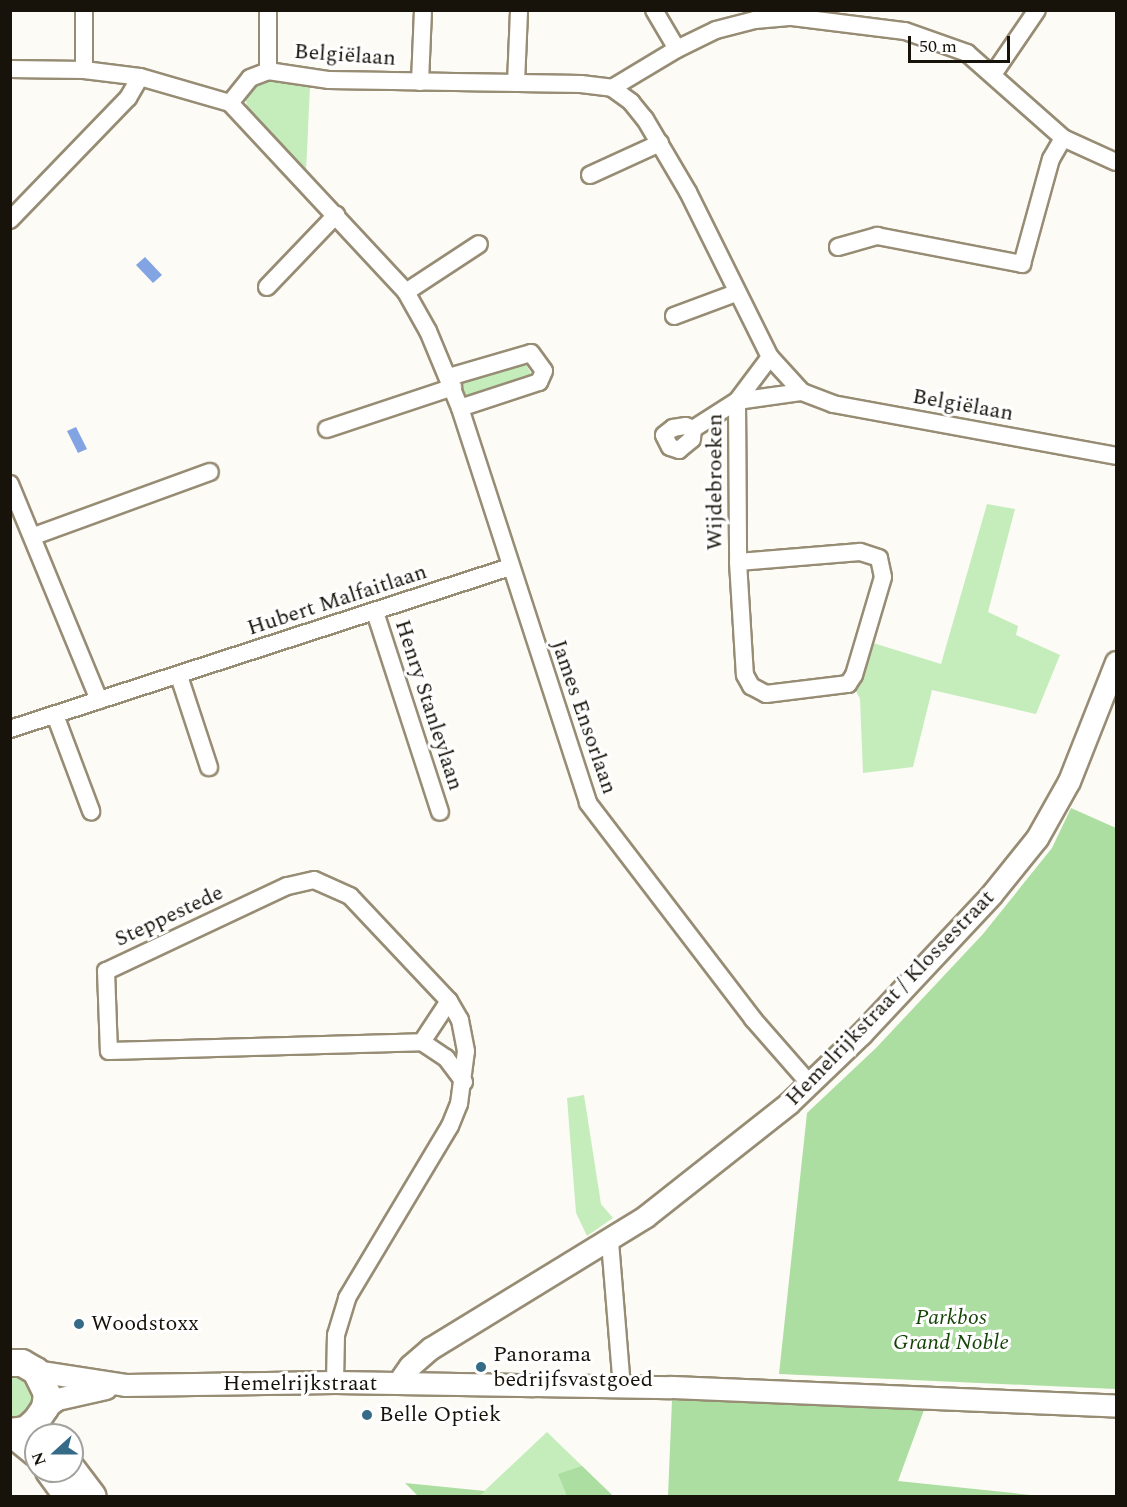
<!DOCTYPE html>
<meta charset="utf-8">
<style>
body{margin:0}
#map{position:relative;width:1127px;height:1507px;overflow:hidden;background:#fdfbf6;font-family:Spectral,serif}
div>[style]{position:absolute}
.green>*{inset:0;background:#c5edbc}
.forest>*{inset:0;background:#abdea0}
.water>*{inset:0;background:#83a4e3}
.roads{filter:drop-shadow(2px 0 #978c74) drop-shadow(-2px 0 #978c74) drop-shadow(0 2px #978c74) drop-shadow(0 -2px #978c74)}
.minor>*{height:16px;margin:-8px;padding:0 8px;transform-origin:8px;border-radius:8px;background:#fff}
.tertiary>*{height:21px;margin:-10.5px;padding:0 10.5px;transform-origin:10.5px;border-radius:10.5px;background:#fff}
.primary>*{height:26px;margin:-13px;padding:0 13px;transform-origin:13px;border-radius:13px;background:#fff}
.dots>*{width:16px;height:16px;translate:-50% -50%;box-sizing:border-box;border:3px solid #fff;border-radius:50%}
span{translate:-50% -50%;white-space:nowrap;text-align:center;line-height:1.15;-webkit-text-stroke:6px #fff;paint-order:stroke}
.street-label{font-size:22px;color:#17130a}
.park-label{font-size:22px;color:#154506;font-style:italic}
.poi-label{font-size:22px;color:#17130a}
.left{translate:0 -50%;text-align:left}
.frame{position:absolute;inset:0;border:12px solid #17130a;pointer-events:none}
.north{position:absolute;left:24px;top:1423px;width:60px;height:60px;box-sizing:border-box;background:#fff;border:2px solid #a2a19d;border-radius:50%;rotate:249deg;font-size:16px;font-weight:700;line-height:24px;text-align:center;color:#17130a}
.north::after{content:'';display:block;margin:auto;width:21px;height:27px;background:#356b87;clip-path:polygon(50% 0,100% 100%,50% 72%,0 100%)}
.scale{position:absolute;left:908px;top:36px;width:102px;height:27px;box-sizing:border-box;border:3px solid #17130a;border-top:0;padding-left:8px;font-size:18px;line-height:21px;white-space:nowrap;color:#17130a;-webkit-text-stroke:4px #fff;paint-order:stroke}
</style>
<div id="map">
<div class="green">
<i style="clip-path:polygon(267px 79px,310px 86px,306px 172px,249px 114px,245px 96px,250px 87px)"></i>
<i style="clip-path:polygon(523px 360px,532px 375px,529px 381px,466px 402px,458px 384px,460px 381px)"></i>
<i style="clip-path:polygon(987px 504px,1015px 509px,988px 612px,1018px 626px,1016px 635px,1060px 655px,1036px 714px,932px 690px,913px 767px,863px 773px,860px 699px,854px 687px,870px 642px,941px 664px)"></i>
<i style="clip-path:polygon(584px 1095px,601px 1204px,613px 1218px,587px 1236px,576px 1213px,567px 1098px)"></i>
<i style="clip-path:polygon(10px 1376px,24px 1379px,33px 1393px,29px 1410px,14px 1418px,11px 1417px)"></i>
<i style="clip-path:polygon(547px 1432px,613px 1496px,479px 1496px)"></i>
</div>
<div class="forest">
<i style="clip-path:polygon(1071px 808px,1116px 828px,1116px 1389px,779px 1374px,807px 1113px,876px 1048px,983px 934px,1052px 848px)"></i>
<i style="clip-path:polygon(672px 1400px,924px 1410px,898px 1481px,1041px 1496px,668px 1496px)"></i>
<i style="clip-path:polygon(582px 1466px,613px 1496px,567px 1496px,558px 1474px)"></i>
<i style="clip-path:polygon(405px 1483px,485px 1491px,479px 1496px,418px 1496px)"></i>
</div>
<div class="water">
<i style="clip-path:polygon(145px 257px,162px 275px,153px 283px,136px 265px)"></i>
<i style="clip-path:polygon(76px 427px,87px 449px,78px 453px,67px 431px)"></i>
</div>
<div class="roads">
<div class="minor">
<i style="left:654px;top:10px;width:45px;rotate:59.5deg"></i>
<i style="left:10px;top:69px;width:74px;rotate:0.8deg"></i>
<i style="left:84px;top:70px;width:56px;rotate:7.1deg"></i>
<i style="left:140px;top:77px;width:94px;rotate:16.1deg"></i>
<i style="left:230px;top:103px;width:258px;rotate:47deg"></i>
<i style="left:406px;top:292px;width:45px;rotate:60.6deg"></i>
<i style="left:428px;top:331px;width:83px;rotate:67.4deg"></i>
<i style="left:460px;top:408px;width:415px;rotate:72deg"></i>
<i style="left:588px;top:803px;width:272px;rotate:52.6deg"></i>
<i style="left:753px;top:1019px;width:86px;rotate:48.8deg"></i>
<i style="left:84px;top:70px;width:60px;rotate:-90deg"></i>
<i style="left:268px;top:71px;width:61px;rotate:-90deg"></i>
<i style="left:994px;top:73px;width:76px;rotate:-55.7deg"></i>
<i style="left:420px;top:82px;width:72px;rotate:-87.6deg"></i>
<i style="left:516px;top:83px;width:73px;rotate:-87.6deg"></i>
<i style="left:612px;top:88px;width:76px;rotate:-31deg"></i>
<i style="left:677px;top:49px;width:43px;rotate:-26deg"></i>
<i style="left:716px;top:30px;width:40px;rotate:-14.4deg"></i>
<i style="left:755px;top:20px;width:37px;rotate:-5deg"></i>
<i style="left:792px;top:17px;width:114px;rotate:7.1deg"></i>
<i style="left:905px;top:31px;width:66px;rotate:19.5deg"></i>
<i style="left:967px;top:53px;width:128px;rotate:41.5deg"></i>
<i style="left:1063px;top:138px;width:58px;rotate:24.4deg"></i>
<i style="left:230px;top:103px;width:32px;rotate:-51deg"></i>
<i style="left:250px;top:78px;width:19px;rotate:-21deg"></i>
<i style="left:268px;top:71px;width:62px;rotate:8.4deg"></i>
<i style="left:329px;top:80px;width:252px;rotate:0.9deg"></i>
<i style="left:581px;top:84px;width:31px;rotate:7deg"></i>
<i style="left:612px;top:88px;width:24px;rotate:36deg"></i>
<i style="left:631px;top:102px;width:22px;rotate:51deg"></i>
<i style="left:645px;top:119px;width:85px;rotate:59.5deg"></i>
<i style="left:688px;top:192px;width:184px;rotate:63.6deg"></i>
<i style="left:770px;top:357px;width:47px;rotate:47.6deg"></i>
<i style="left:802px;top:392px;width:33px;rotate:21deg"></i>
<i style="left:833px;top:404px;width:288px;rotate:10.4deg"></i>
<i style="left:590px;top:175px;width:77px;rotate:-24.6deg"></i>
<i style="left:10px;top:220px;width:170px;rotate:-46deg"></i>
<i style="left:128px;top:98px;width:24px;rotate:-60deg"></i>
<i style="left:838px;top:247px;width:41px;rotate:-15.8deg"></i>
<i style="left:877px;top:236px;width:148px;rotate:10.9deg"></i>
<i style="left:1022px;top:264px;width:109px;rotate:-74.6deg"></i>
<i style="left:1051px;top:159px;width:24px;rotate:-60deg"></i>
<i style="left:267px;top:287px;width:100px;rotate:-46.2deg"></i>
<i style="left:406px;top:292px;width:87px;rotate:-33.3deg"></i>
<i style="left:674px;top:316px;width:66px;rotate:-20.4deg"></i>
<i style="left:449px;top:377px;width:85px;rotate:-16.3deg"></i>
<i style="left:531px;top:353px;width:22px;rotate:54deg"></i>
<i style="left:544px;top:371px;width:12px;rotate:114deg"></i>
<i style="left:539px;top:382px;width:83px;rotate:161.8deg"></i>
<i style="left:737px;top:401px;width:161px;rotate:89.6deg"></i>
<i style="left:738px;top:562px;width:113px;rotate:86.5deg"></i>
<i style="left:745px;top:675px;width:13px;rotate:61deg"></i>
<i style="left:751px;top:686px;width:17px;rotate:28deg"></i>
<i style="left:766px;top:694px;width:83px;rotate:-7deg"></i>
<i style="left:848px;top:684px;width:11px;rotate:-56deg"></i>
<i style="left:854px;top:675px;width:102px;rotate:-73.5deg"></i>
<i style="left:883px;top:577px;width:19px;rotate:-102deg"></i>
<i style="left:879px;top:558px;width:20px;rotate:-162deg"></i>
<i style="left:860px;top:552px;width:122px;rotate:175.3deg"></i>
<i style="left:737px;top:401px;width:66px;rotate:-7.9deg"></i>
<i style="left:686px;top:426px;width:8px;rotate:23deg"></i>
<i style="left:693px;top:429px;width:10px;rotate:96deg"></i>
<i style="left:692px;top:439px;width:17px;rotate:140deg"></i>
<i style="left:679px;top:450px;width:9px;rotate:-162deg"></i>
<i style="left:670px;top:447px;width:13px;rotate:-117deg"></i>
<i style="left:664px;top:435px;width:11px;rotate:-38deg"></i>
<i style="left:673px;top:428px;width:13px;rotate:-9deg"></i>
<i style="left:327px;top:429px;width:133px;rotate:-18.4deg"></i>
<i style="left:693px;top:429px;width:52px;rotate:-32.5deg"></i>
<i style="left:737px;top:401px;width:55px;rotate:-53.1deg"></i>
<i style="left:10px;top:484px;width:234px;rotate:67.6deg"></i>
<i style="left:34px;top:536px;width:187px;rotate:-20deg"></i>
<i style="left:375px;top:612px;width:210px;rotate:72deg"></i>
<i style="left:179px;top:676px;width:96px;rotate:71.8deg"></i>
<i style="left:55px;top:715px;width:103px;rotate:69.4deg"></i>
<i style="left:10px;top:729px;width:526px;rotate:-17.95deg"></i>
<i style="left:449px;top:1001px;width:144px;rotate:-133.3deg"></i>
<i style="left:350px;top:896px;width:39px;rotate:-156deg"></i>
<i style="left:314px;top:880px;width:28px;rotate:167deg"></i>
<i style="left:287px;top:886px;width:200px;rotate:154.8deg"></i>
<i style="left:106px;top:971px;width:80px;rotate:87.9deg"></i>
<i style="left:109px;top:1051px;width:313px;rotate:-1.6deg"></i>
<i style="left:422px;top:1042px;width:29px;rotate:34deg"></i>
<i style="left:446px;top:1058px;width:30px;rotate:53deg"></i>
<i style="left:610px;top:1242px;width:145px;rotate:85.3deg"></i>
<i style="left:335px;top:1382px;width:47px;rotate:-88.8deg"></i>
<i style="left:336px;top:1335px;width:39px;rotate:-73deg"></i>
<i style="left:347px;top:1298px;width:200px;rotate:-59.1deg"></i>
<i style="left:450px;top:1126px;width:24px;rotate:-68deg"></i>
<i style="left:459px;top:1104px;width:53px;rotate:-82.5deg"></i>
<i style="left:466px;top:1051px;width:32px;rotate:-101deg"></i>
<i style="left:460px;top:1020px;width:22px;rotate:-120deg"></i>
<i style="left:449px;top:1001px;width:49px;rotate:123.4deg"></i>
</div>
<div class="tertiary">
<i style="left:36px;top:1371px;width:90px;rotate:8.9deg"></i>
<i style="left:125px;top:1385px;width:210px;rotate:-0.8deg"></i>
<i style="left:335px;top:1382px;width:336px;rotate:0.9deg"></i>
<i style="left:671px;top:1387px;width:445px;rotate:2.4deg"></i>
<i style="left:398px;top:1383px;width:21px;rotate:-55deg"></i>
<i style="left:410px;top:1366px;width:28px;rotate:-41deg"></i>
<i style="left:431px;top:1348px;width:252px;rotate:-31.5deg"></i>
<i style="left:646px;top:1216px;width:182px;rotate:-38.3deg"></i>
<i style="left:789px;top:1103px;width:100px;rotate:-43.8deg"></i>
<i style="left:861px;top:1034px;width:190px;rotate:-46.9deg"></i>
<i style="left:991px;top:895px;width:73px;rotate:-51.1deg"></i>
<i style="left:1037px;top:838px;width:65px;rotate:-60.7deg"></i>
<i style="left:1069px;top:781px;width:128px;rotate:-68.4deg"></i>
<i style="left:45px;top:1408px;width:15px;rotate:-37deg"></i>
<i style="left:57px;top:1399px;width:50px;rotate:-12.7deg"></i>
</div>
<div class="primary">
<i style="left:10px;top:1363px;width:12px"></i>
<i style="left:22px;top:1363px;width:16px;rotate:30deg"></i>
<i style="left:36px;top:1371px;width:25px;rotate:64deg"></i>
<i style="left:47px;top:1394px;width:14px;rotate:98deg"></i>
<i style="left:45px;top:1408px;width:14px;rotate:124deg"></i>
<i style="left:37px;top:1420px;width:15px;rotate:138deg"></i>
<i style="left:26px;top:1430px;width:16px;rotate:173deg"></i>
<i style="left:11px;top:1433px;width:32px;rotate:39deg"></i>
<i style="left:72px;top:1469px;width:34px;rotate:53deg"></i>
<i style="left:49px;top:1471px;width:31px;rotate:54deg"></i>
</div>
</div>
<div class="dots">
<i style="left:79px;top:1324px;background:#356b87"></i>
<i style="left:481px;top:1367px;background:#356b87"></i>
<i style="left:367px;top:1415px;background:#356b87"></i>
</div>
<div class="street-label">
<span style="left:345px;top:55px;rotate:4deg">Belgiëlaan</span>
<span style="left:963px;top:405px;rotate:10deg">Belgiëlaan</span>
<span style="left:715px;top:482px;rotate:-90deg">Wijdebroeken</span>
<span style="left:337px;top:600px;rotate:-18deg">Hubert Malfaitlaan</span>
<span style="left:429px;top:705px;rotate:72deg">Henry Stanleylaan</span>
<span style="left:584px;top:717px;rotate:71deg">James Ensorlaan</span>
<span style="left:169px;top:916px;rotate:-25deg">Steppestede</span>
<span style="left:890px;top:998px;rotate:-46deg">Hemelrijkstraat / Klossestraat</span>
<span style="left:300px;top:1384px">Hemelrijkstraat</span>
</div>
<div class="park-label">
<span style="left:951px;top:1330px">Parkbos<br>Grand Noble</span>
</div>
<div class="poi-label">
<span class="left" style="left:91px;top:1324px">Woodstoxx</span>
<span class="left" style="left:493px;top:1367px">Panorama<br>bedrijfsvastgoed</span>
<span class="left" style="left:379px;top:1415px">Belle Optiek</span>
</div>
<div class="frame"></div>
<div class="north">N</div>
<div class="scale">50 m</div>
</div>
